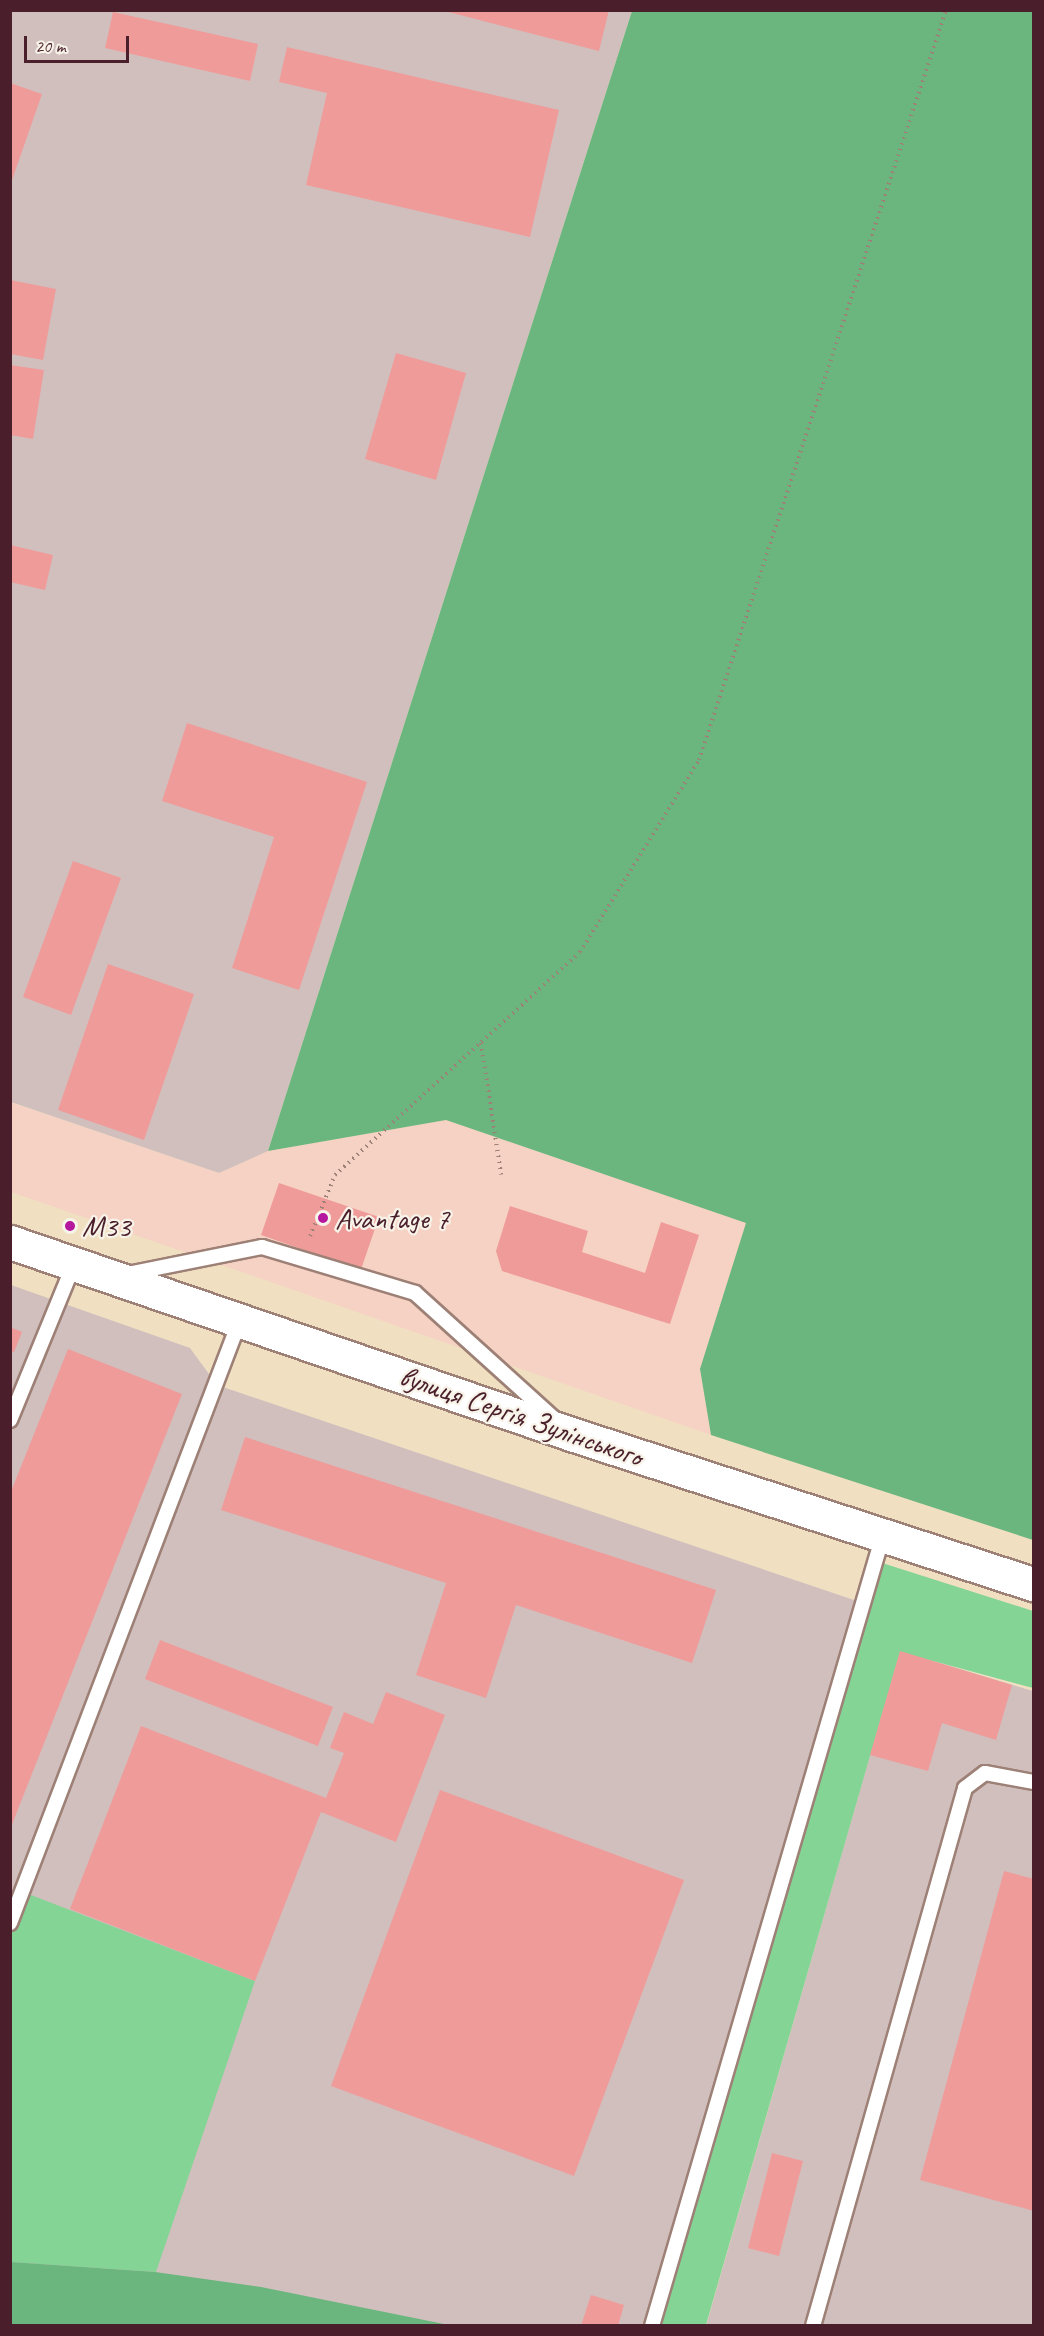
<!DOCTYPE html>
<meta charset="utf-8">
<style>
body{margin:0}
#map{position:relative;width:1044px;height:2336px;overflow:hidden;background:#f0e0c1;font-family:Caveat,sans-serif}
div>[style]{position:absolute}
.built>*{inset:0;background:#f6d2c4}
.industrial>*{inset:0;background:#d1bfbe}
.green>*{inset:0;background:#84d495}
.forest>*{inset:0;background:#6bb67e}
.building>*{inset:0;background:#ef9b99}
.path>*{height:4px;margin-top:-2px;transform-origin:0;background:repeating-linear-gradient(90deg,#9d8076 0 1.5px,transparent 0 6px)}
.roads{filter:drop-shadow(2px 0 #9d8076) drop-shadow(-2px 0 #9d8076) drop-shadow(0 2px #9d8076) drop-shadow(0 -2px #9d8076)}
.service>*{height:14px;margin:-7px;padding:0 7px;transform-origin:7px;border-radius:7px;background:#fff}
.tertiary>*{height:33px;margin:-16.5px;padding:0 16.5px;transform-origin:16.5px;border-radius:16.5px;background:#fff}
.dots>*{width:16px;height:16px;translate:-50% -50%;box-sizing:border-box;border:3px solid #f7f3e8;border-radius:50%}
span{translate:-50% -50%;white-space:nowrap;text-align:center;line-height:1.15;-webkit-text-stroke:4.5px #f7f3e8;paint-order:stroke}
.poi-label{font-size:30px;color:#4a1f2b}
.left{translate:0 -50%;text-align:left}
.street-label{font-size:30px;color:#4a1f2b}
.frame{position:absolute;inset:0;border:12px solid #4a1f2b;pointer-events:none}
.scale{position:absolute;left:24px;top:36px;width:105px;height:27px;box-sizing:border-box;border:3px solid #4a1f2b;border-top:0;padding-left:8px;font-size:18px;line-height:21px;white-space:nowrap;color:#4a1f2b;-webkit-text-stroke:4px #f7f3e8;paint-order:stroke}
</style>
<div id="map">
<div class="built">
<i style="clip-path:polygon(10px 1102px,219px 1173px,268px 1151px,446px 1120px,747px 1223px,700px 1369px,711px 1435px,11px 1192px)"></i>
</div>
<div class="industrial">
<i style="clip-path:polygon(11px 11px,632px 11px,268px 1151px,219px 1173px,11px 1102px)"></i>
<i style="clip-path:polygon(11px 1285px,190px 1348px,217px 1385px,863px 1603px,652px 2325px,11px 2326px)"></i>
<i style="clip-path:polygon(900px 1651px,1033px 1691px,1033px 2325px,706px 2326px)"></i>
</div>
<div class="green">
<i style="clip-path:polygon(876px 1561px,1033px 1611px,1033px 1688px,900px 1652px,706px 2325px,652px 2326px)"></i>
<i style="clip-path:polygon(23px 1892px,255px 1981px,156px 2272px,11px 2262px,10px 1923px)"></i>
</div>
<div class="forest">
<i style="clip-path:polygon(632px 11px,1033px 11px,1033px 1540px,711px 1435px,700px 1369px,746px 1223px,446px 1120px,268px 1151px)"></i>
<i style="clip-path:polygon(11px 2262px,155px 2272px,261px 2287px,449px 2325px,11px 2325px)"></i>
</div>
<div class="building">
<i style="clip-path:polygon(441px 10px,609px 10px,599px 51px)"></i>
<i style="clip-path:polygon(113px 12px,258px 44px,250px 81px,105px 48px)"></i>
<i style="clip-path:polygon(287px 47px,559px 110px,530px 237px,306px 185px,327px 93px,279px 82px)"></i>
<i style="clip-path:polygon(10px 83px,42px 94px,11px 183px,10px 183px)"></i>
<i style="clip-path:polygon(10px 280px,56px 289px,43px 360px,10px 354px)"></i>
<i style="clip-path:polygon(396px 353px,466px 373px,436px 480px,365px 459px)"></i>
<i style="clip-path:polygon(10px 365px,44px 370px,33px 439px,10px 435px)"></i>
<i style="clip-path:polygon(10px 545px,53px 555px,45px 590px,10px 582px)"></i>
<i style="clip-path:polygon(187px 723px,367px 782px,299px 990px,232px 968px,274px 837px,162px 801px)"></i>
<i style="clip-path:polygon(73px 861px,121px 878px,71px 1015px,23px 997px)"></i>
<i style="clip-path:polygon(108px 964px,194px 994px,144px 1140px,58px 1110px)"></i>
<i style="clip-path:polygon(279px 1183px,379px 1217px,356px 1284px,305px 1267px,310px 1252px,261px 1235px)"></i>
<i style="clip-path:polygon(510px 1206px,588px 1231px,582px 1252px,645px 1273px,661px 1222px,699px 1235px,670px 1324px,502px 1271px,496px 1251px)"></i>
<i style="clip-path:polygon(10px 1327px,22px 1332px,14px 1352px,10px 1351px)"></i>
<i style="clip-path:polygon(68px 1349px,182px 1394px,11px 1827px,10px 1494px)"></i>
<i style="clip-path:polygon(245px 1437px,716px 1590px,692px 1663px,516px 1605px,486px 1698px,416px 1675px,446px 1583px,221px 1510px)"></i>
<i style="clip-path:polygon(160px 1640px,333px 1707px,318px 1746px,145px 1679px)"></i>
<i style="clip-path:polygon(900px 1651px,1012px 1685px,996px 1740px,942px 1723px,928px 1771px,870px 1755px)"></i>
<i style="clip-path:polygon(386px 1692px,445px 1715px,396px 1842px,321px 1812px,255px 1981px,70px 1909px,141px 1726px,326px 1798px,344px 1753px,330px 1748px,344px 1712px,373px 1724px)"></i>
<i style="clip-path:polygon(440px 1790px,684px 1880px,574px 2176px,331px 2086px)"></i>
<i style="clip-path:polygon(1004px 1871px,1034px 1879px,1034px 2211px,920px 2180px)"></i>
<i style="clip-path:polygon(772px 2153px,803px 2161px,779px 2256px,748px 2248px)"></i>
<i style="clip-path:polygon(591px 2295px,624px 2305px,618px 2326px,581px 2326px)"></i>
</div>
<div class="path">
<i style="left:481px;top:1043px;width:133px;rotate:81.3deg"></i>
<i style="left:310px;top:1236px;width:66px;rotate:-67.7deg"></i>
<i style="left:335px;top:1175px;width:331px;rotate:-42.3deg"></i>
<i style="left:580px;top:952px;width:226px;rotate:-58.2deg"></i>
<i style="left:699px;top:760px;width:790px;rotate:-71.77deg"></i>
</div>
<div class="roads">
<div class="service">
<i style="left:127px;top:1274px;width:138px;rotate:-11.3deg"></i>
<i style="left:262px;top:1247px;width:160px;rotate:16.7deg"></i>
<i style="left:415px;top:1293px;width:185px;rotate:42.1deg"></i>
<i style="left:10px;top:1420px;width:169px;rotate:-67.7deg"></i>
<i style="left:10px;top:1923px;width:645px;rotate:-69.12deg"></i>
<i style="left:652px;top:2326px;width:824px;rotate:-73.72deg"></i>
<i style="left:813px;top:2326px;width:559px;rotate:-74.22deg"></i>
<i style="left:965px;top:1788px;width:25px;rotate:-37deg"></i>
<i style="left:985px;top:1773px;width:50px;rotate:10.4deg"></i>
</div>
<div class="tertiary">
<i style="left:10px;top:1242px;width:593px;rotate:18.89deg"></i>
<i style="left:571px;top:1434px;width:487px;rotate:18deg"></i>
</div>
</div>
<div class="dots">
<i style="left:323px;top:1218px;background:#b5179e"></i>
<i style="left:70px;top:1226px;background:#b5179e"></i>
</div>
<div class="poi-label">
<span class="left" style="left:335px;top:1218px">Avantage 7</span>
<span class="left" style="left:82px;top:1226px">М33</span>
</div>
<div class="street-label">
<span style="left:521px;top:1416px;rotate:19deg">вулиця Сергія Зулінського</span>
</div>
<div class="frame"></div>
<div class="scale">20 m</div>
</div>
